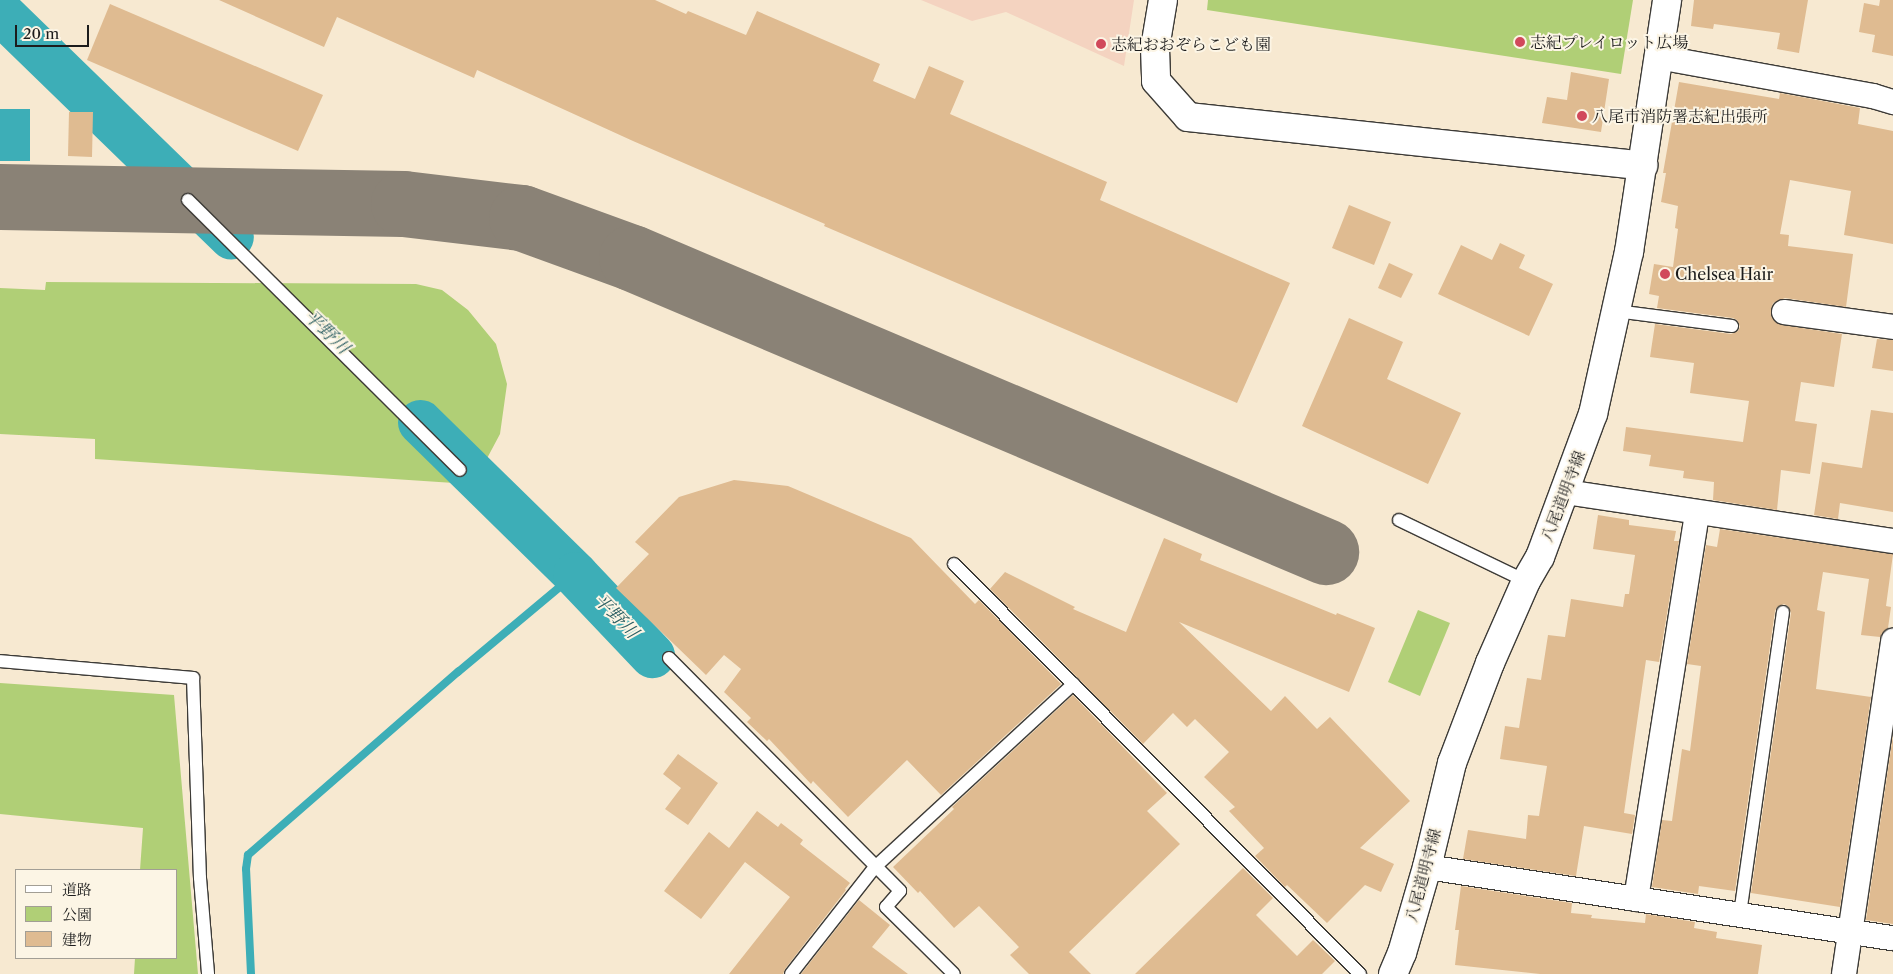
<!DOCTYPE html>
<meta charset="utf-8">
<style>
body{margin:0}
#map{position:relative;width:1893px;height:974px;overflow:hidden;background:#f7e9d1;font-family:"Libre Caslon Text","Noto Serif JP",serif}
div>[style]{position:absolute}
.built>*{inset:0;background:#f4d3c0}
.green>*{inset:0;background:#b0cf76}
.water>*{inset:0;background:#3daeb7}
.stream>*{height:8px;margin:-4px;padding:0 4px;transform-origin:4px;border-radius:4px;background:#3daeb7}
.river>*{height:45px;margin:-22.5px;padding:0 22.5px;transform-origin:22.5px;border-radius:22.5px;background:#3daeb7}
.taxiway>*{height:66px;margin:-33px;padding:0 33px;transform-origin:33px;border-radius:33px;background:#8a8276}
.building>*{inset:0;background:#dfbb91}
.roads{filter:drop-shadow(1px 0 #3d3b37) drop-shadow(-1px 0 #3d3b37) drop-shadow(0 1px #3d3b37) drop-shadow(0 -1px #3d3b37)}
.service>*{height:12px;margin:-6px;padding:0 6px;transform-origin:6px;border-radius:6px;background:#fff}
.minor>*{height:24px;margin:-12px;padding:0 12px;transform-origin:12px;border-radius:12px;background:#fff}
.tertiary>*{height:28px;margin:-14px;padding:0 14px;transform-origin:14px;border-radius:14px;background:#fff}
.secondary>*{height:28px;margin:-14px;padding:0 14px;transform-origin:14px;border-radius:14px;background:#fff}
.dots>*{width:14px;height:14px;translate:-50% -50%;box-sizing:border-box;border:2px solid #fcf5e5;border-radius:50%}
span{translate:-50% -50%;white-space:nowrap;text-align:center;line-height:1.15;-webkit-text-stroke:4px #fcf5e5;paint-order:stroke}
.poi-label{font-size:16px;color:#1c1c1c}
.left{translate:0 -50%;text-align:left}
.street-label{font-size:16px;color:#1c1c1c}
.water-label{font-size:18px;color:#2b5e62;font-style:italic}
.legend{position:absolute;left:15px;top:869px;width:162px;height:90px;box-sizing:border-box;background:#fcf5e5;border:1px solid #a29e95;margin:0;padding:6px 9px;list-style:none;font-size:15px;color:#1c1c1c}
.legend li{display:flex;align-items:center;gap:10px;height:25px}
.legend b{width:25px;border:1px solid #a29e95}
.scale{position:absolute;left:15px;top:25px;width:74px;height:22px;box-sizing:border-box;border:2px solid #1c1c1c;border-top:0;padding-left:6px;font-size:15px;line-height:18px;white-space:nowrap;color:#1c1c1c;-webkit-text-stroke:4px #fcf5e5;paint-order:stroke}
</style>
<div id="map">
<div class="built">
<i style="clip-path:polygon(921px 0,1134px 0,1124px 66px,1006px 12px,972px 21px)"></i>
</div>
<div class="green">
<i style="clip-path:polygon(1208px 0,1633px 0,1621px 74px,1207px 10px)"></i>
<i style="clip-path:polygon(46px 282px,416px 284px,442px 290px,468px 310px,496px 344px,507px 384px,500px 434px,484px 464px,469px 479px,454px 483px,95px 459px,95px 439px,0 434px,0 288px,45px 290px)"></i>
<i style="clip-path:polygon(1418px 610px,1450px 623px,1420px 696px,1388px 682px)"></i>
<i style="clip-path:polygon(0 683px,174px 695px,198px 974px,134px 974px,135px 958px,176px 958px,176px 870px,140px 870px,143px 828px,0 814px)"></i>
</div>
<div class="water">
<i style="clip-path:polygon(0 109px,30px 109px,30px 161px,0 161px)"></i>
</div>
<div class="stream">
<i style="left:251px;top:974px;width:105px;rotate:-92.7deg"></i>
<i style="left:246px;top:869px;width:14px;rotate:-82deg"></i>
<i style="left:248px;top:855px;width:279px;rotate:-41.1deg"></i>
<i style="left:458px;top:672px;width:153px;rotate:-39.9deg"></i>
</div>
<div class="river">
<i style="left:0;top:12px;width:322px;rotate:44.2deg"></i>
<i style="left:420px;top:422px;width:217px;rotate:44.4deg"></i>
<i style="left:575px;top:574px;width:112px;rotate:46.5deg"></i>
</div>
<div class="taxiway">
<i style="left:0;top:197px;width:404px;rotate:1deg"></i>
<i style="left:404px;top:204px;width:119px;rotate:6.8deg"></i>
<i style="left:522px;top:218px;width:117px;rotate:20deg"></i>
<i style="left:632px;top:258px;width:754px;rotate:22.96deg"></i>
</div>
<div class="building">
<i style="clip-path:polygon(219px 0,655px 0,686px 14px,688px 11px,746px 35px,757px 11px,880px 64px,873px 81px,915px 99px,929px 66px,964px 81px,950px 114px,1107px 182px,1100px 200px,1290px 283px,1237px 403px,824px 226px,825px 224px,633px 141px,477px 70px,474px 78px,337px 17px,324px 47px)"></i>
<i style="clip-path:polygon(1694px 0,1808px 0,1799px 53px,1777px 49px,1780px 33px,1714px 24px,1713px 29px,1691px 26px)"></i>
<i style="clip-path:polygon(1880px 0,1893px 0,1893px 56px,1872px 52px,1875px 35px,1859px 32px,1864px 3px,1879px 6px)"></i>
<i style="clip-path:polygon(110px 4px,323px 95px,298px 151px,87px 60px)"></i>
<i style="clip-path:polygon(1571px 72px,1609px 79px,1601px 132px,1542px 123px,1547px 97px,1567px 100px)"></i>
<i style="clip-path:polygon(1679px 82px,1779px 99px,1780px 93px,1860px 108px,1858px 124px,1893px 131px,1893px 244px,1844px 235px,1851px 191px,1790px 180px,1780px 234px,1789px 235px,1788px 246px,1853px 254px,1846px 307px,1785px 298px,1773px 303px,1771px 310px,1772px 318px,1782px 325px,1842px 334px,1834px 387px,1801px 382px,1795px 421px,1817px 424px,1810px 474px,1781px 470px,1777px 510px,1713px 500px,1714px 482px,1683px 478px,1684px 471px,1649px 466px,1651px 455px,1623px 451px,1626px 427px,1743px 442px,1749px 401px,1690px 393px,1694px 363px,1650px 357px,1655px 324px,1731px 334px,1738px 331px,1740px 327px,1737px 320px,1733px 318px,1657px 308px,1659px 296px,1649px 294px,1654px 264px,1673px 267px,1678px 229px,1675px 228px,1678px 206px,1661px 202px,1666px 173px,1663px 173px)"></i>
<i style="clip-path:polygon(69px 112px,93px 112px,92px 157px,68px 156px)"></i>
<i style="clip-path:polygon(1349px 205px,1391px 222px,1374px 265px,1332px 248px)"></i>
<i style="clip-path:polygon(1500px 243px,1525px 255px,1519px 268px,1553px 284px,1529px 336px,1438px 294px,1461px 245px,1492px 260px)"></i>
<i style="clip-path:polygon(1389px 263px,1413px 274px,1401px 298px,1378px 288px)"></i>
<i style="clip-path:polygon(1349px 318px,1403px 342px,1387px 379px,1461px 413px,1428px 484px,1302px 426px)"></i>
<i style="clip-path:polygon(1877px 339px,1893px 340px,1893px 371px,1872px 368px)"></i>
<i style="clip-path:polygon(1871px 410px,1893px 413px,1893px 512px,1840px 503px,1838px 519px,1814px 515px,1822px 462px,1862px 468px)"></i>
<i style="clip-path:polygon(734px 480px,788px 486px,911px 538px,975px 604px,979px 600px,1061px 684px,941px 795px,907px 760px,848px 817px,813px 781px,811px 784px,769px 739px,767px 741px,747px 722px,751px 718px,724px 692px,741px 669px,724px 655px,706px 675px,616px 588px,649px 554px,635px 542px,679px 497px)"></i>
<i style="clip-path:polygon(1598px 515px,1629px 520px,1629px 525px,1676px 531px,1674px 541px,1679px 541px,1659px 662px,1646px 660px,1624px 813px,1635px 815px,1632px 834px,1584px 826px,1576px 876px,1463px 859px,1468px 830px,1526px 839px,1528px 815px,1539px 816px,1547px 766px,1500px 759px,1505px 726px,1519px 728px,1527px 678px,1541px 680px,1548px 635px,1565px 637px,1571px 599px,1623px 607px,1625px 594px,1629px 594px,1635px 555px,1593px 549px)"></i>
<i style="clip-path:polygon(1720px 529px,1893px 554px,1886px 606px,1891px 607px,1888px 628px,1880px 637px,1861px 635px,1869px 579px,1823px 572px,1817px 610px,1825px 612px,1816px 689px,1871px 697px,1840px 907px,1751px 893px,1791px 613px,1788px 606px,1784px 604px,1777px 607px,1775px 611px,1735px 891px,1699px 886px,1698px 894px,1652px 887px,1662px 820px,1672px 821px,1682px 749px,1690px 751px,1701px 666px,1687px 664px,1706px 545px,1717px 547px)"></i>
<i style="clip-path:polygon(1164px 538px,1202px 554px,1200px 560px,1336px 615px,1337px 613px,1375px 628px,1349px 692px,1179px 622px,1271px 711px,1285px 696px,1317px 729px,1330px 717px,1410px 801px,1360px 848px,1394px 864px,1381px 892px,1365px 885px,1327px 923px,1287px 885px,1285px 887px,1255px 856px,1264px 848px,1229px 811px,1235px 807px,1204px 777px,1229px 752px,1195px 719px,1187px 727px,1173px 713px,1143px 744px,990px 589px,1005px 572px,1075px 607px,1073px 609px,1126px 632px)"></i>
<i style="clip-path:polygon(1073px 695px,1167px 793px,1147px 811px,1180px 844px,1069px 952px,1091px 974px,1029px 974px,1010px 955px,1019px 947px,979px 906px,954px 928px,920px 891px,918px 893px,893px 867px,954px 809px,952px 807px)"></i>
<i style="clip-path:polygon(1893px 735px,1893px 924px,1866px 920px)"></i>
<i style="clip-path:polygon(678px 754px,718px 783px,688px 825px,665px 809px,681px 788px,663px 774px)"></i>
<i style="clip-path:polygon(757px 811px,778px 827px,781px 823px,803px 840px,800px 844px,850px 883px,845px 889px,846px 890px,785px 969px,783px 974px,729px 974px,790px 897px,745px 862px,701px 919px,664px 891px,709px 832px,729px 848px)"></i>
<i style="clip-path:polygon(1243px 868px,1273px 898px,1256px 915px,1297px 956px,1313px 940px,1335px 961px,1322px 974px,1135px 974px)"></i>
<i style="clip-path:polygon(1461px 886px,1572px 903px,1571px 913px,1592px 915px,1591px 918px,1645px 923px,1646px 914px,1695px 922px,1694px 928px,1717px 932px,1716px 938px,1762px 945px,1758px 974px,1540px 974px,1455px 965px,1459px 930px,1455px 930px)"></i>
<i style="clip-path:polygon(859px 900px,890px 925px,872px 947px,908px 974px,801px 974px)"></i>
</div>
<div class="roads">
<div class="service">
<i style="left:188px;top:200px;width:383px;rotate:44.8deg"></i>
<i style="left:1616px;top:311px;width:117px;rotate:7.4deg"></i>
<i style="left:1399px;top:520px;width:141px;rotate:25.7deg"></i>
<i style="left:954px;top:564px;width:577px;rotate:45.28deg"></i>
<i style="left:669px;top:658px;width:328px;rotate:45.2deg"></i>
<i style="left:900px;top:891px;width:21px;rotate:131deg"></i>
<i style="left:886px;top:907px;width:95px;rotate:44.6deg"></i>
<i style="left:0;top:661px;width:194px;rotate:5deg"></i>
<i style="left:193px;top:678px;width:200px;rotate:88deg"></i>
<i style="left:200px;top:878px;width:96px;rotate:85.2deg"></i>
<i style="left:1740px;top:914px;width:305px;rotate:-81.9deg"></i>
<i style="left:791px;top:974px;width:136px;rotate:-51.9deg"></i>
<i style="left:875px;top:867px;width:270px;rotate:-42.7deg"></i>
</div>
<div class="minor">
<i style="left:1658px;top:57px;width:219px;rotate:10.3deg"></i>
<i style="left:1873px;top:96px;width:21px;rotate:17deg"></i>
<i style="left:1784px;top:312px;width:110px;rotate:7.8deg"></i>
<i style="left:1565px;top:492px;width:332px;rotate:8.5deg"></i>
<i style="left:1427px;top:867px;width:471px;rotate:8.7deg"></i>
<i style="left:1636px;top:899px;width:391px;rotate:-81deg"></i>
<i style="left:1844px;top:974px;width:337px;rotate:-81.6deg"></i>
</div>
<div class="tertiary">
<i style="left:1163px;top:0;width:49px;rotate:99.5deg"></i>
<i style="left:1155px;top:48px;width:33px;rotate:88deg"></i>
<i style="left:1156px;top:81px;width:48px;rotate:48.4deg"></i>
<i style="left:1188px;top:117px;width:458px;rotate:6.1deg"></i>
</div>
<div class="secondary">
<i style="left:1393px;top:974px;width:23px;rotate:-67deg"></i>
<i style="left:1402px;top:953px;width:90px;rotate:-73.8deg"></i>
<i style="left:1427px;top:867px;width:107px;rotate:-76.5deg"></i>
<i style="left:1452px;top:763px;width:107px;rotate:-69.2deg"></i>
<i style="left:1490px;top:663px;width:90px;rotate:-66.3deg"></i>
<i style="left:1526px;top:581px;width:28px;rotate:-60deg"></i>
<i style="left:1540px;top:557px;width:153px;rotate:-69.7deg"></i>
<i style="left:1593px;top:414px;width:166px;rotate:-77.5deg"></i>
<i style="left:1629px;top:252px;width:255px;rotate:-81.4deg"></i>
</div>
</div>
<div class="dots">
<i style="left:1520px;top:42px;background:#d1495b"></i>
<i style="left:1101px;top:44px;background:#d1495b"></i>
<i style="left:1582px;top:116px;background:#d1495b"></i>
<i style="left:1665px;top:274px;background:#d1495b"></i>
</div>
<div class="poi-label">
<span class="left" style="left:1530px;top:42px">志紀プレイロット広場</span>
<span class="left" style="left:1111px;top:44px">志紀おおぞらこども園</span>
<span class="left" style="left:1592px;top:116px">八尾市消防署志紀出張所</span>
<span class="left" style="left:1675px;top:274px">Chelsea Hair</span>
</div>
<div class="street-label">
<span style="left:1563px;top:496px;rotate:-69deg">八尾道明寺線</span>
<span style="left:1423px;top:875px;rotate:-75deg">八尾道明寺線</span>
</div>
<div class="water-label">
<span style="left:327px;top:332px;rotate:44deg">平野川</span>
<span style="left:616px;top:616px;rotate:46deg">平野川</span>
</div>
<ul class="legend">
<li><b style="height:6px;background:#fff"></b>道路</li>
<li><b style="height:14px;background:#b0cf76"></b>公園</li>
<li><b style="height:14px;background:#dfbb91"></b>建物</li>
</ul>
<div class="scale">20 m</div>
</div>
